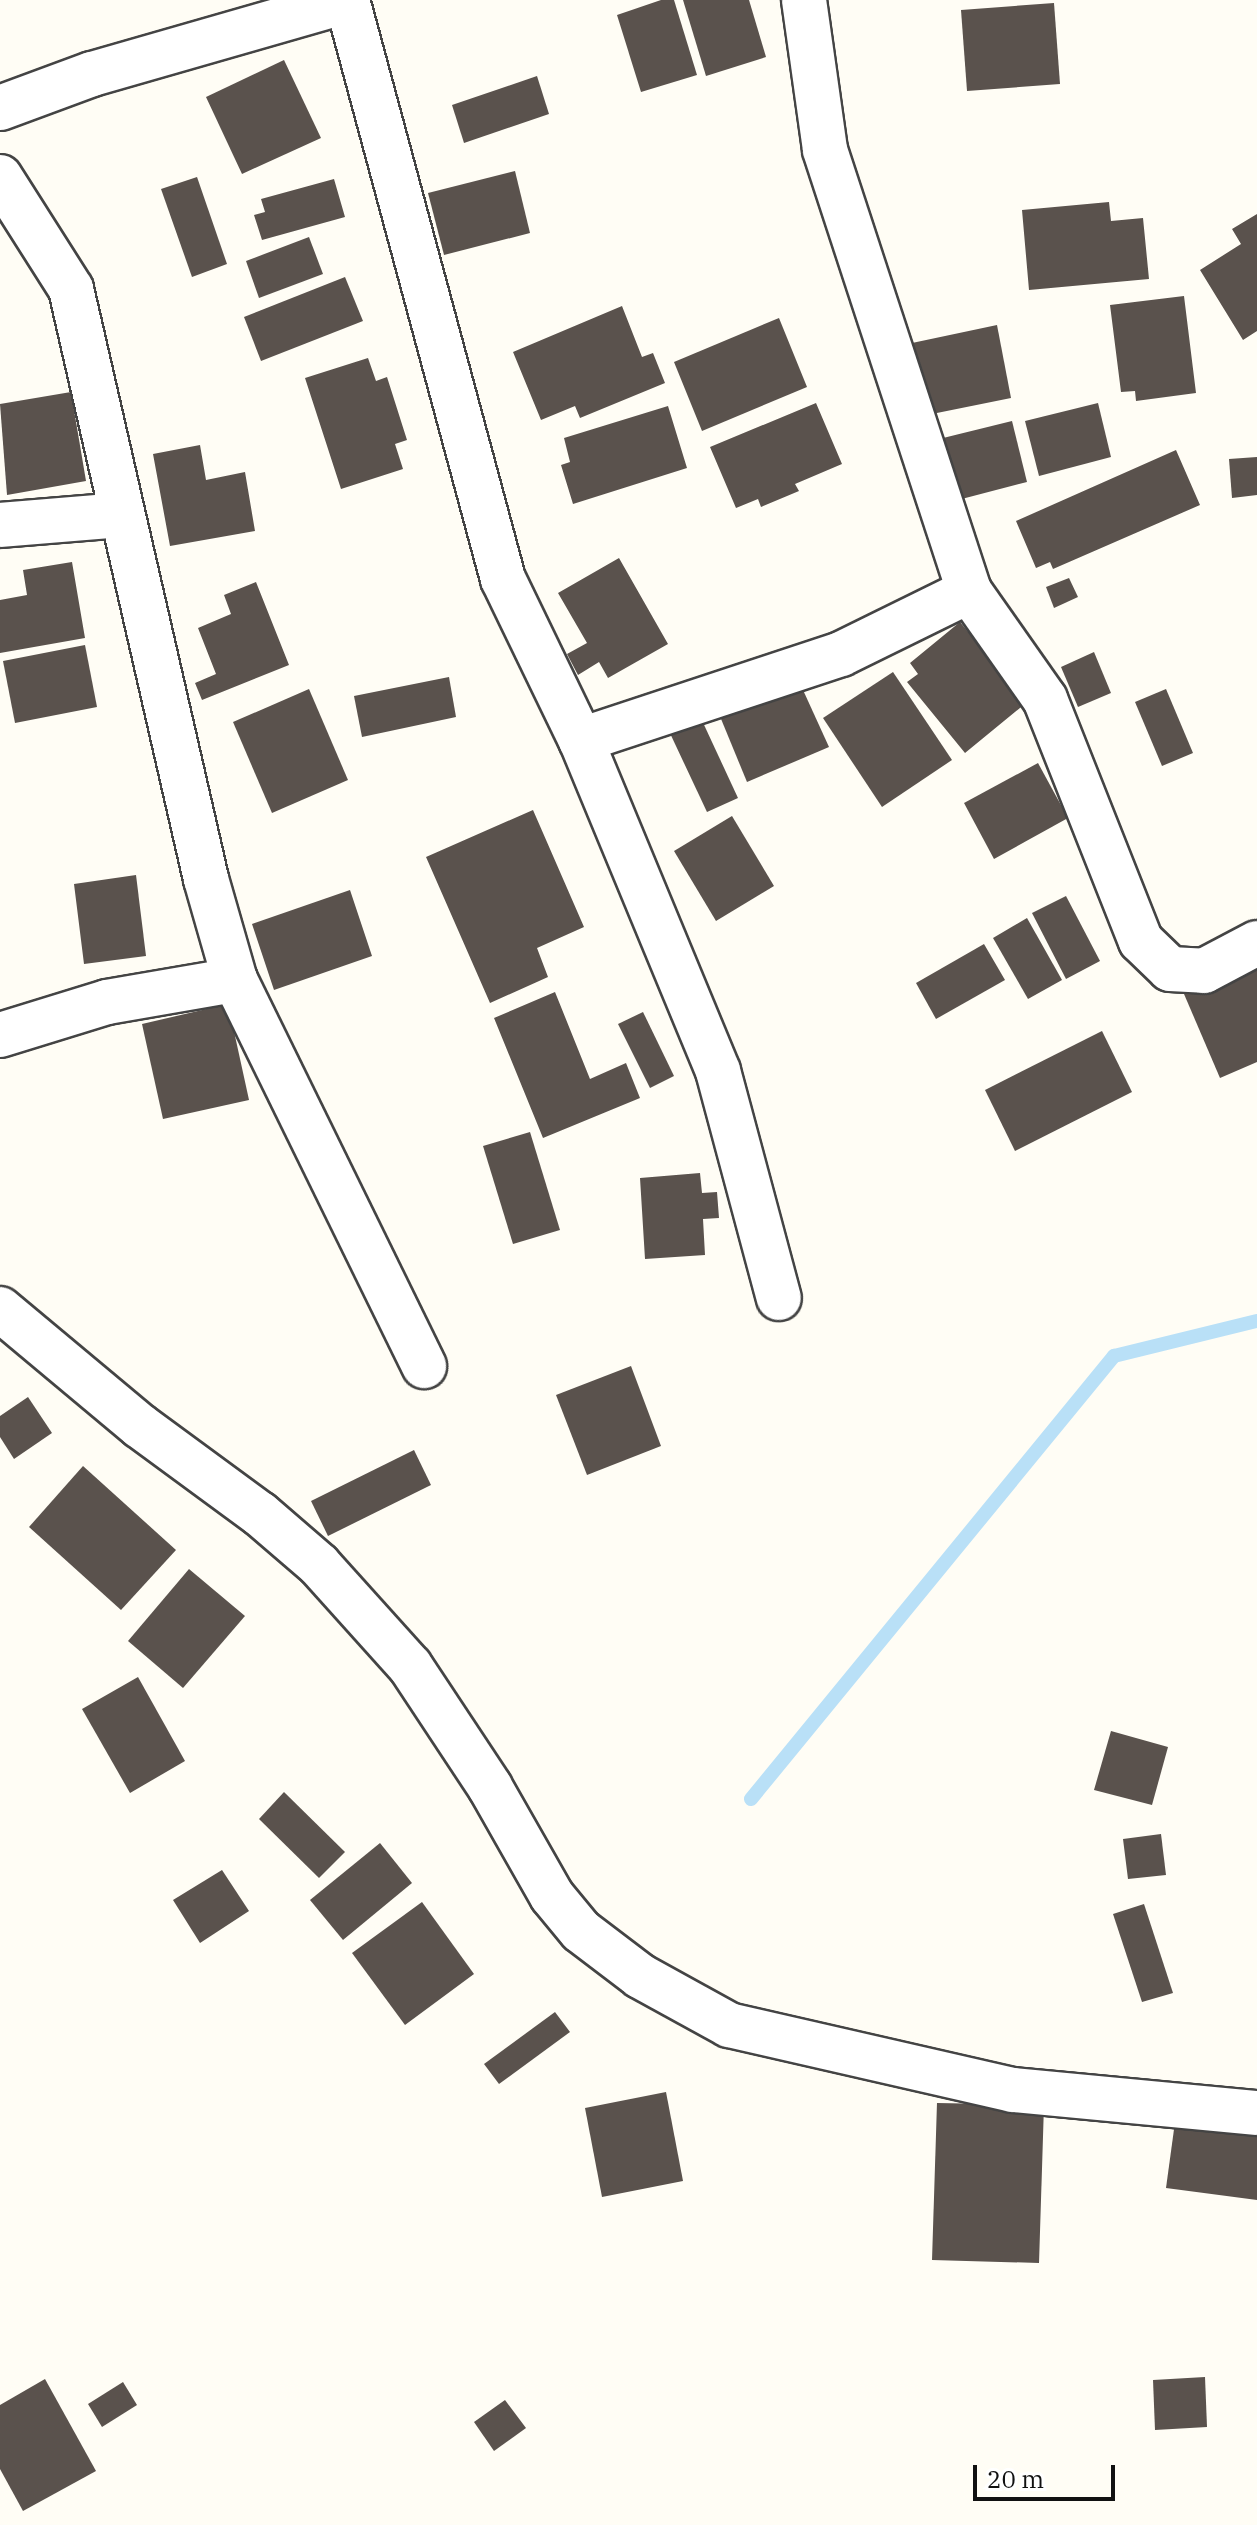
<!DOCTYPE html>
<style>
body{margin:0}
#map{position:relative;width:1257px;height:2525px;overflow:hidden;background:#fffdf5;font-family:"IBM Plex Serif",serif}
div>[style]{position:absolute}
.stream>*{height:14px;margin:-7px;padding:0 7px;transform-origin:7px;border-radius:7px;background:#b9e0f7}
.building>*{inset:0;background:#5a524d}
.roads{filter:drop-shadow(2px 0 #444) drop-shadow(-2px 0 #444) drop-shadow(0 2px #444) drop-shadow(0 -2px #444)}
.minor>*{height:44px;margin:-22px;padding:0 22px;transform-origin:22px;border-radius:22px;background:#fff}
span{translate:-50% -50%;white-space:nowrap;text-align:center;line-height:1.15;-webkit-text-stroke:8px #fff;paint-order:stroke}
.scale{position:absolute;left:973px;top:2465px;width:142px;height:36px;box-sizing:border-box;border:4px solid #111;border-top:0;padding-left:10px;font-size:24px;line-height:28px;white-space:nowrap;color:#111;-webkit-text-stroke:6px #fff;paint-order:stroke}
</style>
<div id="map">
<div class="stream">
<i style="left:751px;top:1799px;width:573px;rotate:-50.67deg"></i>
<i style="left:1114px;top:1356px;width:147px;rotate:-13.8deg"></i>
</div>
<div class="building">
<i style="clip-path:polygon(661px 0,674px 0,697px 75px,641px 92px,617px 15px)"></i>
<i style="clip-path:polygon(683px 0,749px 0,766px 57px,706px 76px)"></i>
<i style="clip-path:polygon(1054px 3px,1060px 84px,967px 91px,961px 10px)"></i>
<i style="clip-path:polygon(284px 60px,321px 138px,242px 174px,206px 97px)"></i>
<i style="clip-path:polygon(537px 76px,549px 114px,464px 143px,452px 105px)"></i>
<i style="clip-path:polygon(515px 171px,530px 233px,444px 255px,428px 193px)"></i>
<i style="clip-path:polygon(197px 177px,227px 264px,192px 277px,161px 189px)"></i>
<i style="clip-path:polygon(334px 179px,345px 217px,262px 240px,254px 215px,265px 212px,261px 199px)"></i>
<i style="clip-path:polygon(1109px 202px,1111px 221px,1143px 218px,1149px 279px,1029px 290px,1022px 210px)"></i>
<i style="clip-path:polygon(1257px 214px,1257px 331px,1243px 340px,1200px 270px,1241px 244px,1232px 229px)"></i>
<i style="clip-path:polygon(309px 237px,323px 274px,259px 298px,246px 261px)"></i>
<i style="clip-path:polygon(345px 277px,363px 321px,261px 361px,244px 317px)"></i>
<i style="clip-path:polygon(1184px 296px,1196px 393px,1136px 401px,1135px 391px,1121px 392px,1110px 305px)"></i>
<i style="clip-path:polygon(622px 306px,642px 357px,653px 353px,665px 383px,580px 418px,575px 406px,541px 420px,513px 352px)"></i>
<i style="clip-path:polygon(779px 318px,807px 387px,702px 431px,674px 362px)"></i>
<i style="clip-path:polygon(997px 325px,1011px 398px,927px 415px,912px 343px)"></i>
<i style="clip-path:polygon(368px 358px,376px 381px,387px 377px,407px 440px,395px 444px,403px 469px,341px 489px,305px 378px)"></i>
<i style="clip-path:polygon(71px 392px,86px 481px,7px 495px,0 404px)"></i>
<i style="clip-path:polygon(816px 403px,842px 464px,795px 484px,799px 491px,761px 507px,758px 499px,736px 508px,710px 447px)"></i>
<i style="clip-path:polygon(1098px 403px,1111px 457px,1039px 476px,1025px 421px)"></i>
<i style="clip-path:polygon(668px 406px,687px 468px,573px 504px,561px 465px,570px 462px,564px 438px)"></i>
<i style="clip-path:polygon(1012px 421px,1027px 482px,954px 501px,939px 439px)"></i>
<i style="clip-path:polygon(200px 445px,206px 480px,245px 472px,255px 531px,170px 546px,153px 454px)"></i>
<i style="clip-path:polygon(1176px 450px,1200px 505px,1053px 569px,1050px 562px,1036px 568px,1016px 521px)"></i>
<i style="clip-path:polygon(1257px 457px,1257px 495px,1232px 498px,1229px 459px)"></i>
<i style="clip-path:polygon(619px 558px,668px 644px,608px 678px,599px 662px,578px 675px,567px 654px,587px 643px,558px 593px)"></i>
<i style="clip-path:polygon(72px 562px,85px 638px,0 653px,0 600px,27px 595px,23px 570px)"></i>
<i style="clip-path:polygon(1069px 578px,1078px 597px,1054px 608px,1046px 587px)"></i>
<i style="clip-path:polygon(256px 582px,289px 665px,202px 700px,195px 683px,216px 674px,198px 628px,231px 614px,224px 595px)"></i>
<i style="clip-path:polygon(960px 622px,1026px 703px,965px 753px,907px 682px,918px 674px,910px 663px)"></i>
<i style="clip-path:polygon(85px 645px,97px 707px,15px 723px,3px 661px)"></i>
<i style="clip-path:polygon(1094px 652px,1111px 693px,1078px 707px,1061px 667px)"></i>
<i style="clip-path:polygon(893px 672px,952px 760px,882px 807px,823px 718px)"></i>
<i style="clip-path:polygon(449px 677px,456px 717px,362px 737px,354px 696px)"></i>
<i style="clip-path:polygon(798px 679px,829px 747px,747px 782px,719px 714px)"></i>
<i style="clip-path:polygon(309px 689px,348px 780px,272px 813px,233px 722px)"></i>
<i style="clip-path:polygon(1166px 689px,1193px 753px,1162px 766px,1135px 702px)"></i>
<i style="clip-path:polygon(699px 714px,738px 798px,707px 812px,668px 729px)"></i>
<i style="clip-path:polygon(1038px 763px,1068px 818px,994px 859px,964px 803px)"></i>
<i style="clip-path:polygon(533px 810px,584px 927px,537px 948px,548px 977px,490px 1003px,426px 857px)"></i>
<i style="clip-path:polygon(732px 816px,774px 886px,716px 921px,674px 851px)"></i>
<i style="clip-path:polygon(136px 875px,146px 956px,84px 964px,74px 884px)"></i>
<i style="clip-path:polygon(350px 890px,372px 956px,274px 990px,252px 924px)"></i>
<i style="clip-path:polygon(1066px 896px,1100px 961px,1066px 979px,1032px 913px)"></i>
<i style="clip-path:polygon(1027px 918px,1062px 980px,1028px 999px,993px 938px)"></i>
<i style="clip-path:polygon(984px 944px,1005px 980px,936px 1019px,916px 983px)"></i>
<i style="clip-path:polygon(1257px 954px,1257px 1062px,1220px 1078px,1181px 987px)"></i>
<i style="clip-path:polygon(555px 992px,590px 1079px,626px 1063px,640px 1098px,543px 1138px,494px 1018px)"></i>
<i style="clip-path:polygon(228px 1004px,249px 1100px,163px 1119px,142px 1024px)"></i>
<i style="clip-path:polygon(643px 1012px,674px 1076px,650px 1088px,618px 1024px)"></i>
<i style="clip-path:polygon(1102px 1031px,1132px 1092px,1015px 1151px,985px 1090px)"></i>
<i style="clip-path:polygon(530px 1132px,560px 1230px,513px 1244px,483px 1146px)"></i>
<i style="clip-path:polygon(700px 1173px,702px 1193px,717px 1192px,719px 1218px,703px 1219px,705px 1255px,645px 1259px,640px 1178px)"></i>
<i style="clip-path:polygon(631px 1366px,661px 1446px,587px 1475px,556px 1395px)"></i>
<i style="clip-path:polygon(28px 1397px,52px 1433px,14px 1459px,0 1437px,0 1416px)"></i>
<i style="clip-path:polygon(414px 1450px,431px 1485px,328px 1536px,311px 1501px)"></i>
<i style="clip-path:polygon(83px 1466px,176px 1550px,121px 1610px,29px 1527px)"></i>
<i style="clip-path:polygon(189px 1569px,245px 1616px,183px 1688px,128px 1641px)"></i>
<i style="clip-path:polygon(138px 1677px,185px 1761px,130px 1793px,82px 1709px)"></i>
<i style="clip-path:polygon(1111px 1731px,1168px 1747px,1152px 1805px,1094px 1790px)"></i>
<i style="clip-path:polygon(284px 1792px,345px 1852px,319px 1878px,259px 1819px)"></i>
<i style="clip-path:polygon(1161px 1834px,1166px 1875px,1128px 1879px,1123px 1839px)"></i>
<i style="clip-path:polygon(380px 1843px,412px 1883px,343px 1940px,310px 1900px)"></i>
<i style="clip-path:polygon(222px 1870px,249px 1911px,200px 1943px,173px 1900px)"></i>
<i style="clip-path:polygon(422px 1902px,474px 1974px,405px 2025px,352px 1953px)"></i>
<i style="clip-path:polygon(1144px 1904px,1173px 1993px,1142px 2002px,1113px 1914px)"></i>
<i style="clip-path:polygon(555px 2012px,570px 2032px,499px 2084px,484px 2064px)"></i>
<i style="clip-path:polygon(666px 2092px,683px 2181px,602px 2197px,585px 2108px)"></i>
<i style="clip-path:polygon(937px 2103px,1044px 2105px,1039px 2263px,932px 2260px)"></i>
<i style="clip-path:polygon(1175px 2122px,1257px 2133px,1257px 2200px,1166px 2188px)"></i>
<i style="clip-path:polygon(1205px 2377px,1207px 2427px,1155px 2430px,1153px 2380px)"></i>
<i style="clip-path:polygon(45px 2379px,96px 2471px,23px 2511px,0 2469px,0 2405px)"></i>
<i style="clip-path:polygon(123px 2382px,137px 2405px,102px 2427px,88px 2404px)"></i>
<i style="clip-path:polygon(505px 2400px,526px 2428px,494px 2451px,474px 2422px)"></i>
</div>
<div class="roads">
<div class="minor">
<i style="left:347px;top:0;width:600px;rotate:74.92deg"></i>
<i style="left:503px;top:579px;width:179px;rotate:64.2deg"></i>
<i style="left:581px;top:740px;width:358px;rotate:67.5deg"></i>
<i style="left:718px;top:1071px;width:235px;rotate:75deg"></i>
<i style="left:804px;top:0;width:151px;rotate:82deg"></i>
<i style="left:825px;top:150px;width:464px;rotate:71.9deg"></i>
<i style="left:969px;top:591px;width:132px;rotate:54.9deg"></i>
<i style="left:1045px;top:699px;width:260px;rotate:68.4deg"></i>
<i style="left:1141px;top:941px;width:40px;rotate:44deg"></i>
<i style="left:1170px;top:969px;width:34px;rotate:3deg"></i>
<i style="left:1204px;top:971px;width:60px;rotate:-27.8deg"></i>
<i style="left:0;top:108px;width:98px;rotate:-20.3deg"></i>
<i style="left:92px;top:74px;width:265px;rotate:-16deg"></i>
<i style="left:0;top:177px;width:133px;rotate:57.6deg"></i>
<i style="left:71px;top:289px;width:605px;rotate:77.11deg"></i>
<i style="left:206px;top:879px;width:105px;rotate:74deg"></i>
<i style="left:235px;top:980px;width:430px;rotate:63.9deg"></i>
<i style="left:0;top:525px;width:121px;rotate:-4.7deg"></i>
<i style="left:581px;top:740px;width:274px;rotate:-18.3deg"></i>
<i style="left:841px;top:654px;width:143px;rotate:-26.2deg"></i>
<i style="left:0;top:1035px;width:112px;rotate:-17.1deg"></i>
<i style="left:107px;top:1002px;width:130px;rotate:-9.8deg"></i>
<i style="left:0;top:1309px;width:182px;rotate:39.9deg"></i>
<i style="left:140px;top:1426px;width:149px;rotate:36.3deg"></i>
<i style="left:260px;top:1514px;width:78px;rotate:40.8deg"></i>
<i style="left:319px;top:1565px;width:136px;rotate:48deg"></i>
<i style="left:410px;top:1666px;width:145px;rotate:56.5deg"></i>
<i style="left:490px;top:1787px;width:125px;rotate:60.4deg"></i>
<i style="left:552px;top:1896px;width:45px;rotate:50.4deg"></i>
<i style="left:581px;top:1931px;width:74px;rotate:37.3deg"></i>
<i style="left:640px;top:1976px;width:102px;rotate:28.8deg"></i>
<i style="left:729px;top:2025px;width:291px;rotate:12.9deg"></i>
<i style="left:1013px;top:2090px;width:245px;rotate:5.4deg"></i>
</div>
</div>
<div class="scale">20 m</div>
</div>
